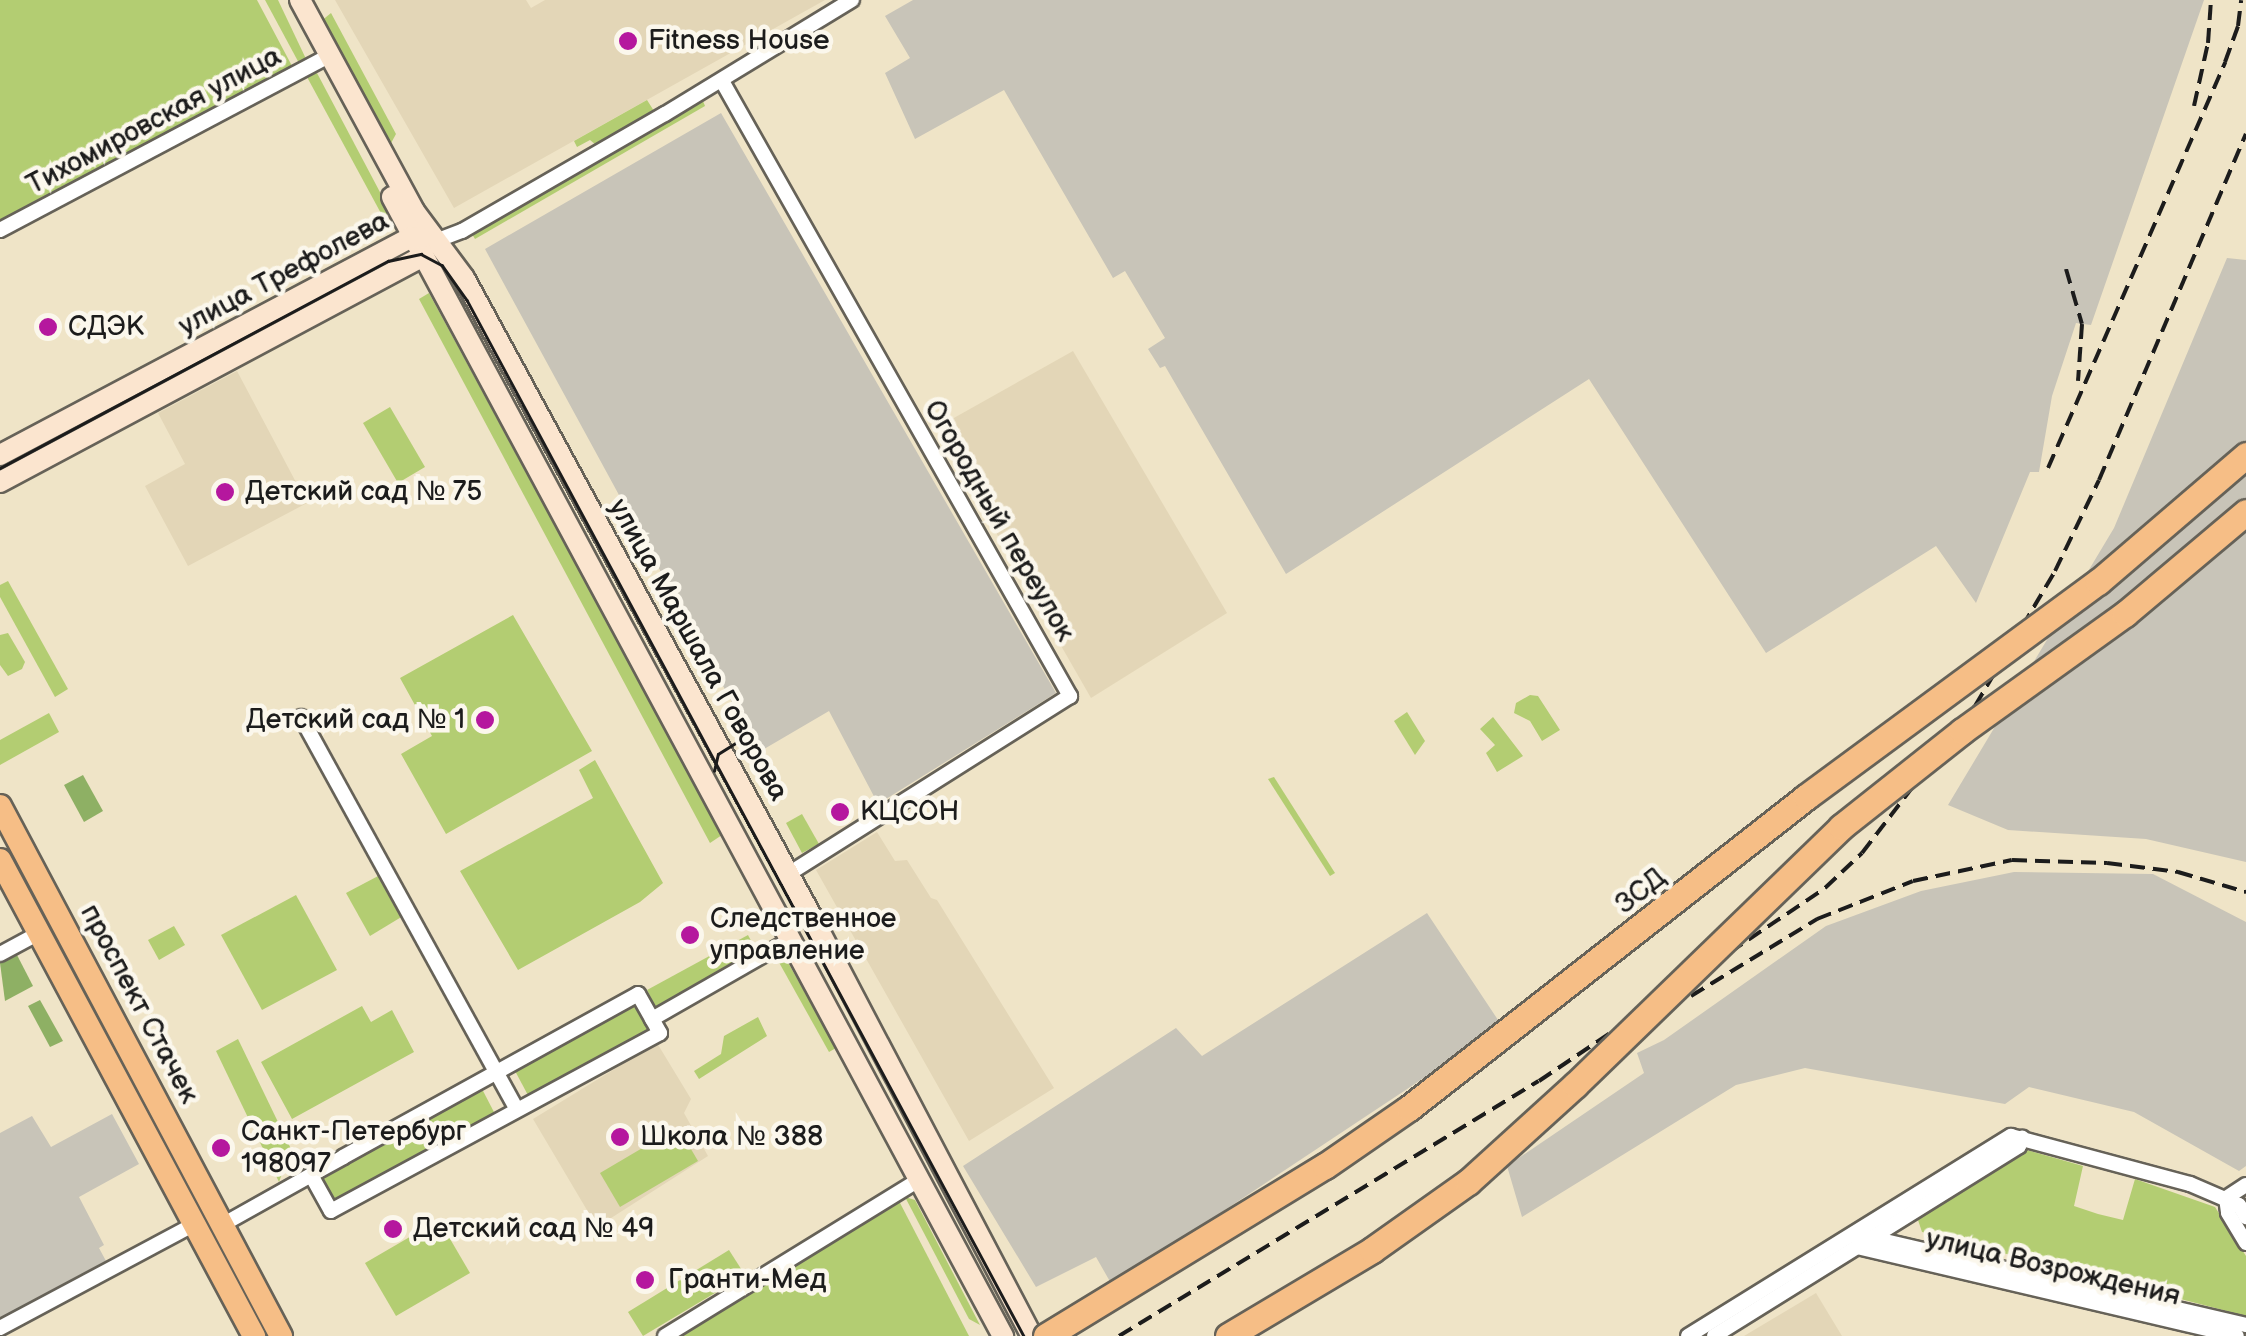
<!DOCTYPE html>
<meta charset="utf-8">
<style>
body{margin:0}
#map{position:relative;width:2246px;height:1336px;overflow:hidden;background:#efe4c7;font-family:"Balsamiq Sans",sans-serif}
div>[style]{position:absolute}
.built>*{inset:0;background:#e3d6b7}
.industrial>*{inset:0;background:#c8c4b8}
.green>*{inset:0;background:#b3cd72}
.forest>*{inset:0;background:#8eb064}
.roads{filter:drop-shadow(2px 0 #666258) drop-shadow(-2px 0 #666258) drop-shadow(0 2px #666258) drop-shadow(0 -2px #666258)}
.street>*{height:14px;margin:-7px;padding:0 7px;transform-origin:7px;border-radius:7px;background:#fff}
.secondary>*{height:20px;margin:-10px;padding:0 10px;transform-origin:10px;border-radius:10px;background:#fbe5cf}
.primary>*{height:22px;margin:-11px;padding:0 11px;transform-origin:11px;border-radius:11px;background:#f6be86}
.tram>*{height:2.5px;margin:-1.25px;padding:0 1.25px;transform-origin:1.25px;border-radius:1.25px;background:#1c1c1c}
.rail>*{height:4px;margin-top:-2px;transform-origin:0;background:repeating-linear-gradient(90deg,#1c1c1c 0 15px,transparent 0 23px)}
.bridges{filter:drop-shadow(2px 0 #666258) drop-shadow(-2px 0 #666258) drop-shadow(0 2px #666258) drop-shadow(0 -2px #666258)}
.highway-bridge>*{height:25px;margin:-12.5px;padding:0 12.5px;transform-origin:12.5px;border-radius:12.5px;background:#f6be86}
.dots>*{width:28px;height:28px;translate:-50% -50%;box-sizing:border-box;border:5px solid #fbf7ec;border-radius:50%}
span{translate:-50% -50%;white-space:nowrap;text-align:center;line-height:1.15;-webkit-text-stroke:9px #fbf7ec;paint-order:stroke}
.poi-label{font-size:28px;color:#1c1c1c}
.left{translate:0 -50%;text-align:left}
.right{translate:-100% -50%;text-align:right}
.street-label{font-size:28px;color:#1c1c1c}
</style>
<div id="map">
<div class="built">
<i style="clip-path:polygon(335px 0,526px 0,531px 8px,545px 0,825px 0,454px 208px)"></i>
<i style="clip-path:polygon(1073px 351px,1227px 613px,1091px 698px,936px 428px)"></i>
<i style="clip-path:polygon(237px 371px,307px 503px,188px 566px,145px 486px,185px 464px,158px 413px)"></i>
<i style="clip-path:polygon(877px 832px,895px 861px,907px 860px,931px 898px,937px 900px,1054px 1088px,969px 1141px,816px 870px)"></i>
<i style="clip-path:polygon(657px 1043px,691px 1099px,684px 1113px,708px 1156px,597px 1227px,533px 1119px)"></i>
<i style="clip-path:polygon(1816px 1293px,1842px 1336px,1744px 1336px)"></i>
</div>
<div class="industrial">
<i style="clip-path:polygon(913px 0,2204px 0,2091px 325px,2076px 323px,2052px 396px,2039px 472px,2030px 472px,1976px 603px,1936px 546px,1766px 653px,1589px 379px,1286px 574px,1165px 366px,1160px 368px,1148px 349px,1165px 338px,1125px 271px,1113px 278px,1004px 90px,915px 139px,885px 73px,910px 58px,885px 16px)"></i>
<i style="clip-path:polygon(721px 113px,1056px 693px,878px 804px,829px 711px,759px 752px,485px 249px)"></i>
<i style="clip-path:polygon(2227px 258px,2246px 260px,2246px 862px,2146px 839px,2008px 830px,1948px 805px,2114px 528px)"></i>
<i style="clip-path:polygon(2014px 872px,2153px 874px,2246px 922px,2246px 1166px,2239px 1171px,2134px 1112px,2029px 1087px,2005px 1104px,1805px 1068px,1736px 1085px,1522px 1217px,1507px 1166px,1644px 1073px,1637px 1053px,1664px 1040px,1826px 926px,1921px 891px)"></i>
<i style="clip-path:polygon(1427px 913px,1502px 1026px,1112px 1285px,1096px 1257px,1036px 1287px,963px 1166px,1176px 1028px,1202px 1056px)"></i>
<i style="clip-path:polygon(112px 1114px,139px 1164px,79px 1197px,104px 1245px,99px 1248px,106px 1261px,0 1318px,0 1133px,32px 1116px,51px 1147px)"></i>
</div>
<div class="green">
<i style="clip-path:polygon(0 0,257px 0,292px 66px,0 220px)"></i>
<i style="clip-path:polygon(265px 0,278px 0,307px 61px,300px 65px)"></i>
<i style="clip-path:polygon(331px 13px,396px 134px,390px 145px,385px 144px,320px 22px)"></i>
<i style="clip-path:polygon(317px 73px,391px 213px,383px 217px,307px 77px)"></i>
<i style="clip-path:polygon(647px 100px,654px 111px,596px 145px,590px 140px,577px 147px,574px 141px)"></i>
<i style="clip-path:polygon(703px 101px,705px 106px,475px 239px,472px 234px)"></i>
<i style="clip-path:polygon(429px 293px,722px 835px,710px 843px,419px 299px)"></i>
<i style="clip-path:polygon(390px 407px,425px 467px,398px 483px,363px 423px)"></i>
<i style="clip-path:polygon(8px 581px,68px 689px,55px 697px,0 597px,0 585px)"></i>
<i style="clip-path:polygon(513px 615px,592px 751px,446px 834px,401px 754px,432px 736px,400px 678px)"></i>
<i style="clip-path:polygon(8px 633px,25px 662px,22px 669px,8px 676px,0 665px,0 635px)"></i>
<i style="clip-path:polygon(1530px 695px,1538px 696px,1560px 730px,1542px 741px,1530px 721px,1514px 713px,1516px 703px)"></i>
<i style="clip-path:polygon(1407px 712px,1425px 741px,1415px 755px,1394px 721px)"></i>
<i style="clip-path:polygon(49px 713px,59px 732px,0 765px,0 740px)"></i>
<i style="clip-path:polygon(1493px 717px,1523px 756px,1497px 772px,1486px 753px,1495px 745px,1480px 729px)"></i>
<i style="clip-path:polygon(595px 760px,663px 883px,640px 902px,518px 970px,460px 871px,593px 798px,579px 770px)"></i>
<i style="clip-path:polygon(1274px 777px,1335px 873px,1330px 876px,1268px 779px)"></i>
<i style="clip-path:polygon(802px 814px,819px 844px,802px 853px,786px 823px)"></i>
<i style="clip-path:polygon(380px 875px,403px 916px,370px 936px,346px 893px)"></i>
<i style="clip-path:polygon(296px 895px,337px 970px,262px 1010px,221px 935px)"></i>
<i style="clip-path:polygon(174px 926px,185px 945px,159px 960px,148px 940px)"></i>
<i style="clip-path:polygon(748px 935px,757px 952px,655px 1007px,647px 990px)"></i>
<i style="clip-path:polygon(776px 957px,786px 959px,836px 1048px,829px 1052px)"></i>
<i style="clip-path:polygon(634px 1004px,650px 1034px,530px 1099px,514px 1069px)"></i>
<i style="clip-path:polygon(362px 1006px,371px 1022px,392px 1010px,414px 1052px,292px 1119px,261px 1062px)"></i>
<i style="clip-path:polygon(758px 1017px,767px 1036px,699px 1079px,694px 1071px,721px 1054px,724px 1036px)"></i>
<i style="clip-path:polygon(238px 1039px,291px 1149px,279px 1182px,216px 1051px)"></i>
<i style="clip-path:polygon(481px 1087px,496px 1116px,334px 1203px,319px 1174px)"></i>
<i style="clip-path:polygon(678px 1127px,698px 1161px,620px 1207px,600px 1173px)"></i>
<i style="clip-path:polygon(2023px 1149px,2083px 1166px,2074px 1206px,2098px 1214px,2123px 1220px,2135px 1179px,2215px 1207px,2246px 1256px,2246px 1316px,1922px 1232px,1917px 1217px)"></i>
<i style="clip-path:polygon(905px 1197px,915px 1200px,980px 1325px,969px 1319px)"></i>
<i style="clip-path:polygon(899px 1201px,969px 1336px,679px 1336px)"></i>
<i style="clip-path:polygon(439px 1220px,470px 1273px,396px 1316px,365px 1263px)"></i>
<i style="clip-path:polygon(729px 1250px,745px 1275px,643px 1336px,628px 1312px)"></i>
</div>
<div class="forest">
<i style="clip-path:polygon(83px 775px,103px 811px,84px 822px,64px 785px)"></i>
<i style="clip-path:polygon(17px 955px,33px 986px,5px 1001px,0 963px)"></i>
<i style="clip-path:polygon(40px 1000px,63px 1041px,50px 1047px,28px 1006px)"></i>
</div>
<div class="roads">
<div class="street">
<i style="left:722px;top:81px;width:707px;rotate:60.5deg"></i>
<i style="left:1070px;top:696px;width:333px;rotate:147.7deg"></i>
<i style="left:0;top:230px;width:374px;rotate:-27.9deg"></i>
<i style="left:438px;top:240px;width:26px;rotate:-21deg"></i>
<i style="left:462px;top:231px;width:234px;rotate:-30deg"></i>
<i style="left:665px;top:114px;width:219px;rotate:-31.4deg"></i>
<i style="left:301px;top:717px;width:448px;rotate:61.2deg"></i>
<i style="left:0;top:954px;width:44px;rotate:-28.3deg"></i>
<i style="left:652px;top:1019px;width:159px;rotate:-29.8deg"></i>
<i style="left:2226px;top:1198px;width:15px;rotate:82deg"></i>
<i style="left:2228px;top:1213px;width:35px;rotate:59deg"></i>
<i style="left:2226px;top:1198px;width:24px;rotate:-33deg"></i>
<i style="left:222px;top:1225px;width:102px;rotate:-29.3deg"></i>
<i style="left:311px;top:1175px;width:37px;rotate:-29deg"></i>
<i style="left:343px;top:1157px;width:337px;rotate:-28.9deg"></i>
<i style="left:638px;top:994px;width:45px;rotate:60.6deg"></i>
<i style="left:660px;top:1033px;width:374px;rotate:151.6deg"></i>
<i style="left:331px;top:1211px;width:41px;rotate:-119.1deg"></i>
<i style="left:1855px;top:1234px;width:401px;rotate:13.1deg"></i>
<i style="left:1857px;top:1247px;width:390px;rotate:13.2deg"></i>
<i style="left:0;top:1328px;width:221px;rotate:-28.1deg"></i>
<i style="left:665px;top:1336px;width:298px;rotate:-31.6deg"></i>
<i style="left:1688px;top:1336px;width:380px;rotate:-31.8deg"></i>
<i style="left:2011px;top:1136px;width:185px;rotate:15deg"></i>
<i style="left:2190px;top:1184px;width:53px;rotate:23.2deg"></i>
<i style="left:2239px;top:1205px;width:14px;rotate:60deg"></i>
<i style="left:1714px;top:1336px;width:359px;rotate:-31.9deg"></i>
<i style="left:2019px;top:1146px;width:9px;rotate:-69deg"></i>
</div>
<div class="secondary">
<i style="left:300px;top:0;width:240px;rotate:61.6deg"></i>
<i style="left:414px;top:211px;width:84px;rotate:53.3deg"></i>
<i style="left:464px;top:278px;width:737px;rotate:61.45deg"></i>
<i style="left:816px;top:925px;width:464px;rotate:62.3deg"></i>
<i style="left:392px;top:197px;width:1293px;rotate:61.79deg"></i>
<i style="left:0;top:455px;width:465px;rotate:-27.9deg"></i>
<i style="left:411px;top:237px;width:10px;rotate:6deg"></i>
<i style="left:0;top:482px;width:477px;rotate:-28.1deg"></i>
</div>
<div class="primary">
<i style="left:0;top:806px;width:600px;rotate:62.07deg"></i>
<i style="left:0;top:860px;width:540px;rotate:61.92deg"></i>
</div>
</div>
<div class="tram">
<i style="left:0;top:468px;width:440px;rotate:-28.1deg"></i>
<i style="left:388px;top:261px;width:34px;rotate:-12deg"></i>
<i style="left:421px;top:254px;width:24px;rotate:28deg"></i>
<i style="left:442px;top:265px;width:43px;rotate:54.5deg"></i>
<i style="left:467px;top:300px;width:1176px;rotate:61.74deg"></i>
<i style="left:714px;top:771px;width:17px;rotate:-77deg"></i>
<i style="left:718px;top:754px;width:38px;rotate:-32deg"></i>
</div>
<div class="rail">
<i style="left:2194px;top:106px;width:65px;rotate:-77.5deg"></i>
<i style="left:2208px;top:43px;width:43px;rotate:-86deg"></i>
<i style="left:2066px;top:269px;width:57px;rotate:73.8deg"></i>
<i style="left:2082px;top:324px;width:57px;rotate:94deg"></i>
<i style="left:2048px;top:468px;width:443px;rotate:-66.4deg"></i>
<i style="left:2225px;top:62px;width:38px;rotate:-70deg"></i>
<i style="left:2238px;top:26px;width:26px;rotate:-83deg"></i>
<i style="left:1691px;top:996px;width:148px;rotate:-31.4deg"></i>
<i style="left:1817px;top:919px;width:103px;rotate:-21.6deg"></i>
<i style="left:1913px;top:881px;width:101px;rotate:-12deg"></i>
<i style="left:2012px;top:860px;width:95px;rotate:1.8deg"></i>
<i style="left:2107px;top:863px;width:72px;rotate:7.2deg"></i>
<i style="left:2178px;top:872px;width:71px;rotate:16.4deg"></i>
<i style="left:1119px;top:1336px;width:491px;rotate:-31.3deg"></i>
<i style="left:1539px;top:1081px;width:345px;rotate:-34deg"></i>
<i style="left:1825px;top:888px;width:51px;rotate:-43.4deg"></i>
<i style="left:1862px;top:853px;width:185px;rotate:-52.5deg"></i>
<i style="left:1975px;top:706px;width:157px;rotate:-59.3deg"></i>
<i style="left:2055px;top:571px;width:101px;rotate:-64.2deg"></i>
<i style="left:2099px;top:480px;width:376px;rotate:-67deg"></i>
</div>
<div class="bridges">
<div class="highway-bridge">
<i style="left:1046px;top:1336px;width:327px;rotate:-31.4deg"></i>
<i style="left:1325px;top:1166px;width:102px;rotate:-34.6deg"></i>
<i style="left:1409px;top:1108px;width:504px;rotate:-38.07deg"></i>
<i style="left:1806px;top:797px;width:363px;rotate:-36.4deg"></i>
<i style="left:2098px;top:582px;width:195px;rotate:-40.6deg"></i>
<i style="left:1228px;top:1336px;width:168px;rotate:-30.8deg"></i>
<i style="left:1372px;top:1250px;width:118px;rotate:-35.3deg"></i>
<i style="left:1468px;top:1182px;width:144px;rotate:-42.2deg"></i>
<i style="left:1575px;top:1085px;width:371px;rotate:-44.1deg"></i>
<i style="left:1841px;top:827px;width:154px;rotate:-38.4deg"></i>
<i style="left:1962px;top:731px;width:201px;rotate:-35.7deg"></i>
<i style="left:2125px;top:614px;width:158px;rotate:-40.1deg"></i>
</div>
</div>
<div class="dots">
<i style="left:628px;top:41px;background:#b5179e"></i>
<i style="left:48px;top:327px;background:#b5179e"></i>
<i style="left:225px;top:492px;background:#b5179e"></i>
<i style="left:485px;top:720px;background:#b5179e"></i>
<i style="left:840px;top:812px;background:#b5179e"></i>
<i style="left:690px;top:935px;background:#b5179e"></i>
<i style="left:620px;top:1137px;background:#b5179e"></i>
<i style="left:221px;top:1148px;background:#b5179e"></i>
<i style="left:393px;top:1229px;background:#b5179e"></i>
<i style="left:645px;top:1280px;background:#b5179e"></i>
</div>
<div class="poi-label">
<span class="left" style="left:648px;top:41px">Fitness House</span>
<span class="left" style="left:68px;top:327px">СДЭК</span>
<span class="left" style="left:245px;top:492px">Детский сад № 75</span>
<span class="right" style="left:465px;top:720px">Детский сад № 1</span>
<span class="left" style="left:860px;top:812px">КЦСОН</span>
<span class="left" style="left:710px;top:935px">Следственное<br>управление</span>
<span class="left" style="left:241px;top:1148px">Санкт-Петербург<br>198097</span>
<span class="left" style="left:640px;top:1137px">Школа № 388</span>
<span class="left" style="left:413px;top:1229px">Детский сад № 49</span>
<span class="left" style="left:668px;top:1280px">Гранти-Мед</span>
</div>
<div class="street-label">
<span style="left:154px;top:121px;rotate:-28deg">Тихомировская улица</span>
<span style="left:284px;top:274px;rotate:-28deg">улица Трефолева</span>
<span style="left:999px;top:521px;rotate:60deg">Огородный переулок</span>
<span style="left:698px;top:650px;rotate:61deg">улица Маршала Говорова</span>
<span style="left:1641px;top:891px;rotate:-38deg">ЗСД</span>
<span style="left:139px;top:1004px;rotate:62deg">проспект Стачек</span>
<span style="left:2053px;top:1268px;rotate:13deg">улица Возрождения</span>
</div>
</div>
